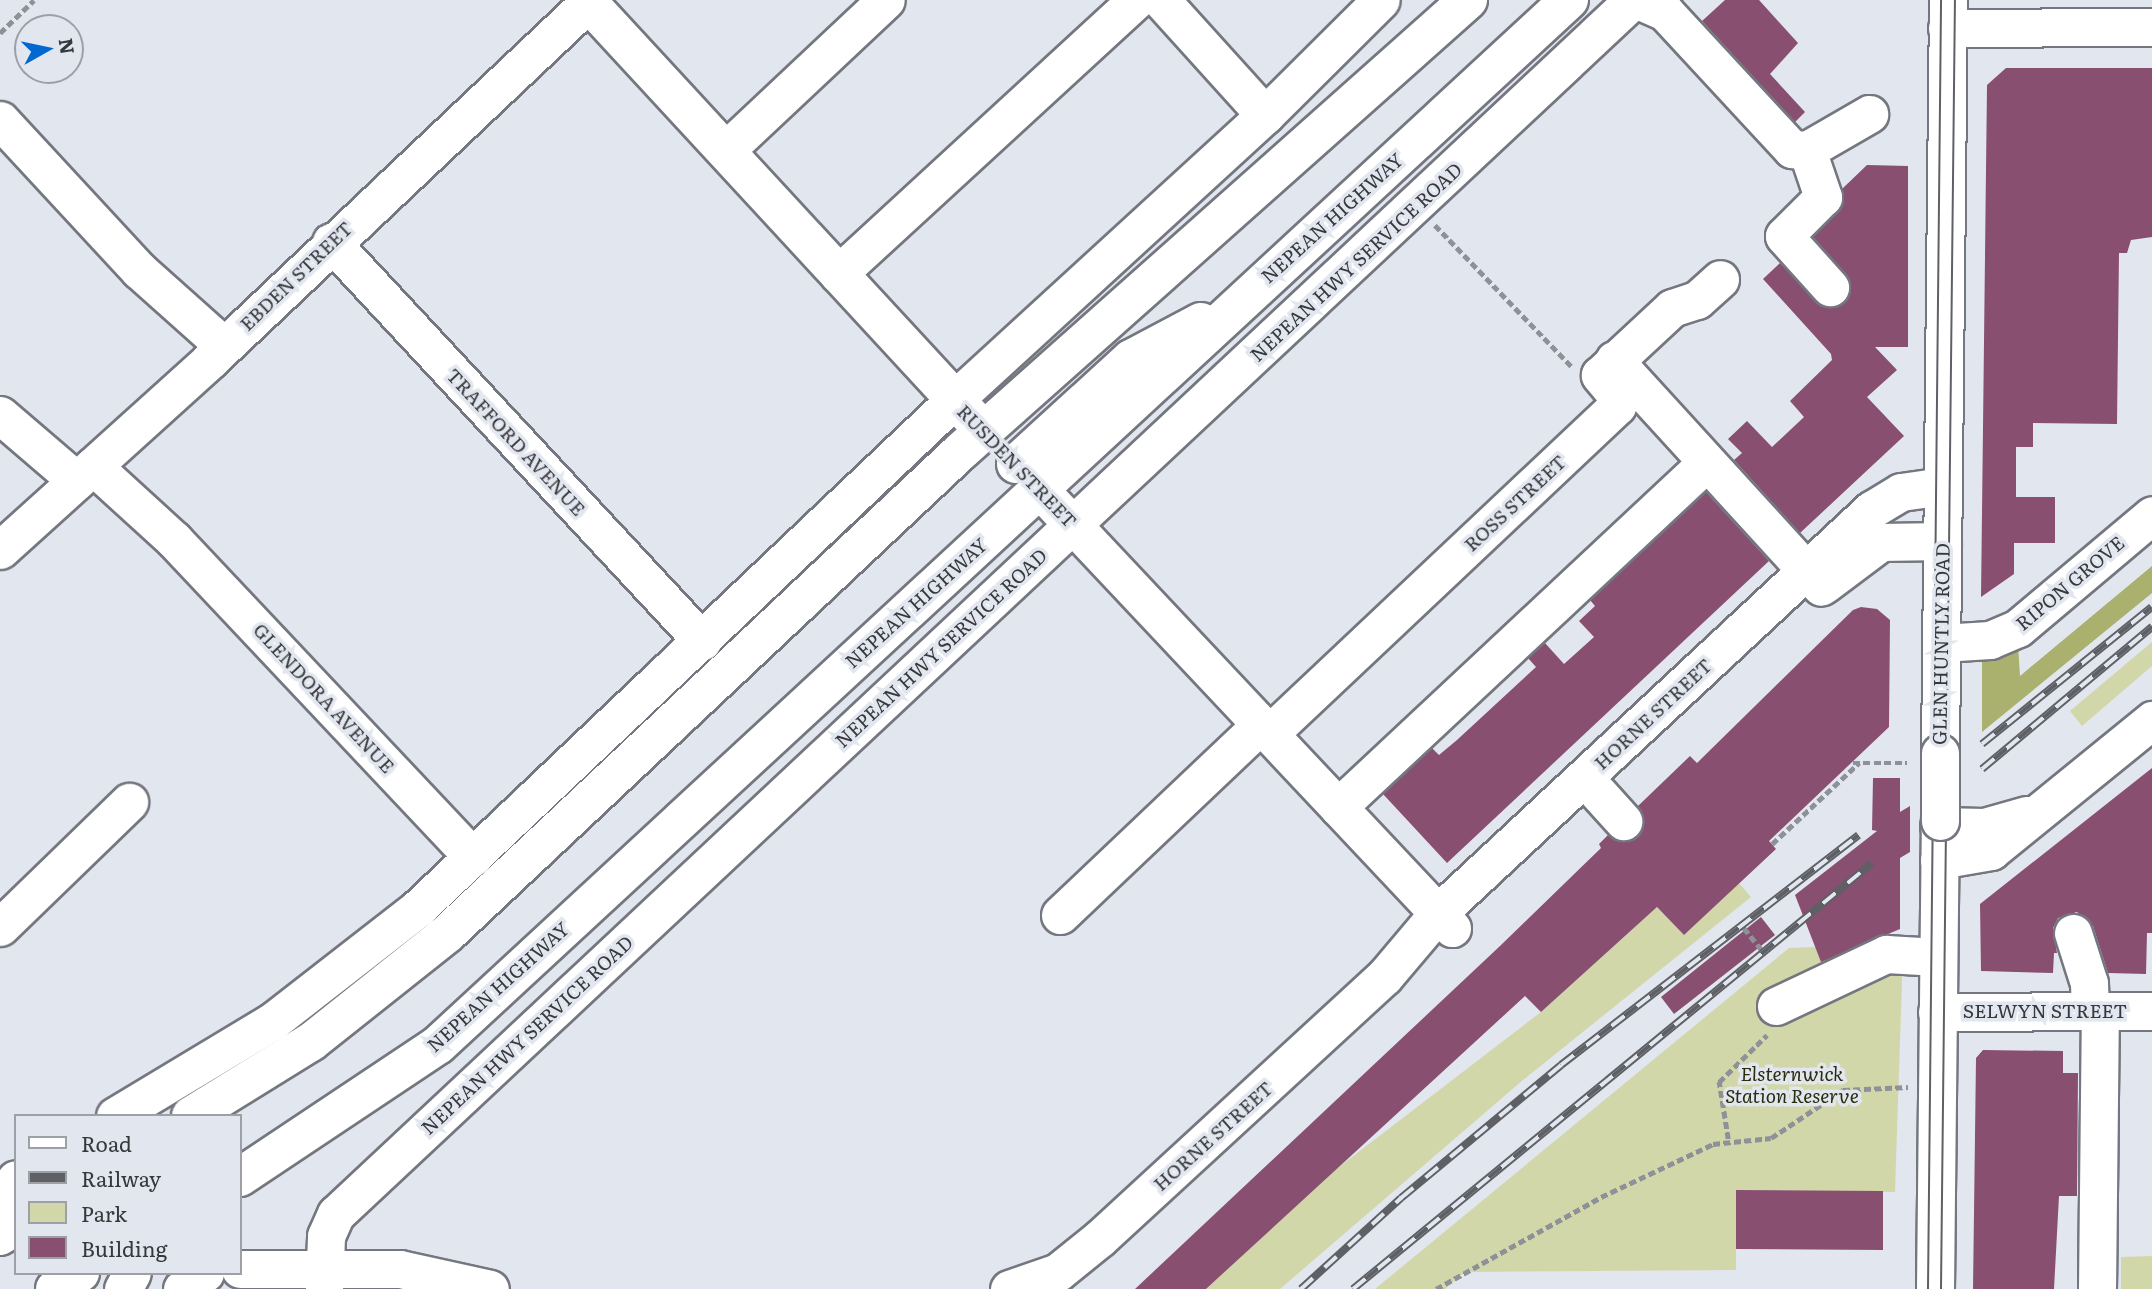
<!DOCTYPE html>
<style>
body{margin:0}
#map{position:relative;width:2152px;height:1289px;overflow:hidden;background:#e2e6ef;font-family:Literata,serif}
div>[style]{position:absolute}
.green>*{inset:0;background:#d2d7aa}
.forest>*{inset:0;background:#aab06d}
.building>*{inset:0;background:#894f71}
.path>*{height:4.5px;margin-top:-2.25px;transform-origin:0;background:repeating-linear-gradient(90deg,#8e9197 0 7px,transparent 0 10.5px)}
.roads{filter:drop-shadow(2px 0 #74777f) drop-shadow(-2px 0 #74777f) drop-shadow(0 2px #74777f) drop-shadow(0 -2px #74777f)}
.minor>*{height:37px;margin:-18.5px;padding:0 18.5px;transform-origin:18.5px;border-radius:18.5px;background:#fff}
.major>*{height:38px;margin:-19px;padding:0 19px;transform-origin:19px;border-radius:19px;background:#fff}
.highway>*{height:38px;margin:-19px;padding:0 19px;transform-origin:19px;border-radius:19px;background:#fff}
.tram>*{height:2px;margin:-1px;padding:0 1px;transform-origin:1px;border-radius:1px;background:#5e6065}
.rail>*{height:8px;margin-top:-4px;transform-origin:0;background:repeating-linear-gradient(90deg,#e2e6ef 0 16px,#5e6065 0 32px);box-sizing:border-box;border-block:2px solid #5e6065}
.bridges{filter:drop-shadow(2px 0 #74777f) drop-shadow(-2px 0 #74777f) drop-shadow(0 2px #74777f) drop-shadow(0 -2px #74777f)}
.minor-bridge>*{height:37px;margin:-18.5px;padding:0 18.5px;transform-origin:18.5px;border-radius:18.5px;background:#fff}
span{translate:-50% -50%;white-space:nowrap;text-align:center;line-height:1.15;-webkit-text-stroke:7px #e2e6ef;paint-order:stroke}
.street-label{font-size:19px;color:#37383c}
.park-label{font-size:19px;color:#292c0d;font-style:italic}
.legend{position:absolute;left:14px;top:1114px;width:228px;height:161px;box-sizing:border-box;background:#e2e6ef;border:2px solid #9ea0a7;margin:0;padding:9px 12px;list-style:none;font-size:21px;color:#37383c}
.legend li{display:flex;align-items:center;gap:14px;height:35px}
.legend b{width:35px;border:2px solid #9ea0a7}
.north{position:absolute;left:14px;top:14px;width:70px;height:70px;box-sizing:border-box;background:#e2e6ef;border:2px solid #9ea0a7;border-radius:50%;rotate:81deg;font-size:19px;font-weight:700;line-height:28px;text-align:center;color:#37383c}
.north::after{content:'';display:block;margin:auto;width:24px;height:32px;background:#0267d0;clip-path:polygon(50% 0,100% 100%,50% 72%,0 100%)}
</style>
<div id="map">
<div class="green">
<i style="clip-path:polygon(2152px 642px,2152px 666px,2082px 726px,2070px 711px)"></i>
<i style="clip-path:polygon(1739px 883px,1751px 897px,1523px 1080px,1280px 1289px,1206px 1289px,1335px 1170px,1541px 1012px,1657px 907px,1684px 935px)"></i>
<i style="clip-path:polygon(1842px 946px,1903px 952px,1895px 1192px,1736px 1190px,1736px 1270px,1465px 1272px,1445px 1289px,1375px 1289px,1789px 948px)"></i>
<i style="clip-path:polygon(2152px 1256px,2152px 1289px,2121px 1289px,2121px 1257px)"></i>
</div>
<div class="forest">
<i style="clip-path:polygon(2152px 566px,2152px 593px,1982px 732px,1982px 656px,2018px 645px,2020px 676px)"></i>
</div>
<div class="building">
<i style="clip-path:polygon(1725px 0,1759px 0,1798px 43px,1770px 74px,1805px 112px,1795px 122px,1702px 21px)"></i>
<i style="clip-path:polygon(2006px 68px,2152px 68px,2152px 237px,2131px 240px,2127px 253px,2119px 253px,2117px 424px,2033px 423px,2033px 447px,2016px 447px,2016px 497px,2055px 497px,2055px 543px,2014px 543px,2014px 574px,1981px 597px,1987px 85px)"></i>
<i style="clip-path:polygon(1867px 165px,1908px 166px,1908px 347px,1875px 347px,1897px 370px,1867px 397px,1904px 436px,1800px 533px,1734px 460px,1742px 453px,1728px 439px,1747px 421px,1772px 447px,1804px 417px,1790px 401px,1832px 360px,1831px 354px,1763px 279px,1780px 263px,1823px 307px,1845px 302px,1850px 282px,1813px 237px,1838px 211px,1842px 189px)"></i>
<i style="clip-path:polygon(1706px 492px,1769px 561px,1447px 863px,1383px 794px,1432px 748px,1439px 755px,1457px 740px,1536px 667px,1528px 658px,1545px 643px,1564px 664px,1594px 637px,1579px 621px,1595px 606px,1590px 600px)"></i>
<i style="clip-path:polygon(1861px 607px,1877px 609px,1890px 620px,1889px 727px,1769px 841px,1776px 849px,1684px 935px,1657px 907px,1541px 1012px,1525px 996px,1206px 1289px,1135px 1289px,1500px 946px,1601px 848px,1599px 844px,1608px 835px,1627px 842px,1637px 836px,1644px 817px,1638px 806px,1690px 756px,1697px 763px,1853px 610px)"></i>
<i style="clip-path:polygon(2152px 768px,2152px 933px,2147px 933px,2146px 974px,2108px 973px,2093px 926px,2077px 912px,2058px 918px,2053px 928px,2057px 953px,2054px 953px,2053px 973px,1981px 971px,1980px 904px)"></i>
<i style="clip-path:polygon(1873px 778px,1900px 778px,1900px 812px,1910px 806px,1910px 852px,1900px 858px,1900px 929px,1821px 962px,1795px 895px,1877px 831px,1872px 830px)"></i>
<i style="clip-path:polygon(1761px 917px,1775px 935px,1674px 1014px,1661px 997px)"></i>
<i style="clip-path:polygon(1983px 1050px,2063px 1051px,2063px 1073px,2078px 1073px,2077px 1196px,2059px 1196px,2054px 1289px,1973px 1289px,1976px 1058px)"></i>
<i style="clip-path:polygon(1736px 1190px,1883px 1191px,1883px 1250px,1736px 1249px)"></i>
</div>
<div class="path">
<i style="left:0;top:33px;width:47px;rotate:-44.1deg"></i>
<i style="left:1435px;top:225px;width:197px;rotate:46deg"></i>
<i style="left:1853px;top:763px;width:54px"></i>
<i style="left:1772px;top:844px;width:119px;rotate:-43deg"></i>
<i style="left:1744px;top:928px;width:27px;rotate:51deg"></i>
<i style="left:1728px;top:1139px;width:58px;rotate:-99deg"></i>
<i style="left:1719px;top:1082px;width:67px;rotate:-44.4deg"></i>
<i style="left:1436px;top:1289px;width:189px;rotate:-29.1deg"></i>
<i style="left:1601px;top:1197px;width:124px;rotate:-25.3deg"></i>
<i style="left:1713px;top:1144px;width:58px;rotate:-5.9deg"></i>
<i style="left:1771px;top:1138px;width:87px;rotate:-33.7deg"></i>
<i style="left:1843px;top:1090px;width:65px;rotate:-2.6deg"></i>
</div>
<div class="roads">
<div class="minor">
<i style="left:1161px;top:0;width:155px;rotate:47.9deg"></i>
<i style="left:1638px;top:0;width:30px;rotate:24deg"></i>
<i style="left:1665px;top:12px;width:187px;rotate:47.2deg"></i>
<i style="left:1792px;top:149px;width:15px;rotate:4deg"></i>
<i style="left:1807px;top:150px;width:72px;rotate:-30.1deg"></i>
<i style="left:1947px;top:28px;width:205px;rotate:-0.3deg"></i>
<i style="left:0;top:120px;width:205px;rotate:47.2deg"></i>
<i style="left:139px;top:270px;width:114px;rotate:41.8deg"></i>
<i style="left:726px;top:150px;width:219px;rotate:-43.2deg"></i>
<i style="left:1807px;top:150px;width:50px;rotate:71.2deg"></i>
<i style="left:1823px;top:197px;width:55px;rotate:135deg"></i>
<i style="left:1784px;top:236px;width:69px;rotate:48deg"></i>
<i style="left:331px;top:242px;width:545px;rotate:47.08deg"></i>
<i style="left:838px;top:274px;width:405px;rotate:-42.6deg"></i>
<i style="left:1614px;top:360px;width:307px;rotate:47.6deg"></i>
<i style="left:0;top:415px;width:101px;rotate:40.6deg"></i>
<i style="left:93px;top:466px;width:110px;rotate:42.4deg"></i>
<i style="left:174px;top:540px;width:436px;rotate:46.7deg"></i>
<i style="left:1041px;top:491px;width:600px;rotate:46.76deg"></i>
<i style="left:0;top:550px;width:283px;rotate:-42.1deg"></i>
<i style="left:210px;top:360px;width:524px;rotate:-43.38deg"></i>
<i style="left:1825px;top:584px;width:70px;rotate:-36.9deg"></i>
<i style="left:1881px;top:542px;width:61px;rotate:-0.9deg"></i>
<i style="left:1941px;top:643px;width:49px;rotate:-3.5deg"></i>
<i style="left:1990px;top:640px;width:30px;rotate:-23deg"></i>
<i style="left:2018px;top:628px;width:175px;rotate:-40.1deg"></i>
<i style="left:1270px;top:733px;width:477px;rotate:-43.3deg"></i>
<i style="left:1617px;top:406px;width:8px;rotate:-76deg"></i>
<i style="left:1619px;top:398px;width:30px;rotate:-130deg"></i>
<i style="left:1600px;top:375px;width:98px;rotate:-42.9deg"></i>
<i style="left:1672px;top:308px;width:26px;rotate:-18deg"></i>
<i style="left:1697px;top:300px;width:31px;rotate:-42deg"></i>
<i style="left:1940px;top:753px;width:753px;rotate:-89.39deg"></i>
<i style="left:1598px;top:793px;width:38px;rotate:48deg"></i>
<i style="left:1338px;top:807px;width:504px;rotate:-43.07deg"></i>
<i style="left:1939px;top:826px;width:45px;rotate:1.3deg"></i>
<i style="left:1984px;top:827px;width:44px;rotate:-15.9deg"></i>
<i style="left:1939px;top:860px;width:53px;rotate:-9.8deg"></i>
<i style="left:1991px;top:851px;width:208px;rotate:-39.1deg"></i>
<i style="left:1060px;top:915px;width:277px;rotate:-43.5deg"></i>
<i style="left:0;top:927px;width:180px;rotate:-44.1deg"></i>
<i style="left:2073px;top:933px;width:52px;rotate:72.3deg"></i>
<i style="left:2089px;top:983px;width:28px;rotate:88deg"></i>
<i style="left:1776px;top:1006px;width:122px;rotate:-25.3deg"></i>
<i style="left:1886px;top:954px;width:52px;rotate:3.3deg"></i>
<i style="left:1937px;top:1012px;width:215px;rotate:-0.3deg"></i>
<i style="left:115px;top:1116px;width:184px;rotate:-31deg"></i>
<i style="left:273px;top:1021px;width:182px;rotate:-37.9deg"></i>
<i style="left:417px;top:909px;width:740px;rotate:-43.47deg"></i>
<i style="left:954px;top:400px;width:422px;rotate:-42.5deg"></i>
<i style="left:1265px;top:115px;width:163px;rotate:-44.8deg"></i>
<i style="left:0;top:1200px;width:26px;rotate:-53deg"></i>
<i style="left:240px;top:1269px;width:160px"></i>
<i style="left:400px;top:1269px;width:92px;rotate:12.5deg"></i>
<i style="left:123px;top:1289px;width:18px;rotate:-61deg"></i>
<i style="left:182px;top:1289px;width:28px;rotate:-35deg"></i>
<i style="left:324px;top:1289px;width:53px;rotate:-87.8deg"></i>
<i style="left:326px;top:1236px;width:24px;rotate:-66deg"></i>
<i style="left:336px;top:1214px;width:1777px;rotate:-43.11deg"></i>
<i style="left:1009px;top:1289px;width:52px;rotate:-19.1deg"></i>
<i style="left:1058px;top:1272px;width:54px;rotate:-39deg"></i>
<i style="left:1100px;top:1238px;width:386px;rotate:-42.6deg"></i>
<i style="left:1384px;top:977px;width:84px;rotate:-49.8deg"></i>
<i style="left:1438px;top:913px;width:592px;rotate:-42.94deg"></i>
<i style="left:1871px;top:510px;width:35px;rotate:-31deg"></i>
<i style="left:1901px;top:492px;width:42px;rotate:-8.1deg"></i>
<i style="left:1935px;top:1289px;width:468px;rotate:-89.4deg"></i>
<i style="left:2097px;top:1289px;width:278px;rotate:-89.4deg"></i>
</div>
<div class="major">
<i style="left:586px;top:0;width:587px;rotate:47.28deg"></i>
</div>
<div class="highway">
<i style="left:1016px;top:464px;width:156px;rotate:-42.4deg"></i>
<i style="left:1131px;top:359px;width:79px;rotate:-27.9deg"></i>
<i style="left:191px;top:1116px;width:141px;rotate:-31.7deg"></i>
<i style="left:311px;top:1042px;width:175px;rotate:-38.5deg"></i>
<i style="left:448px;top:933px;width:702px;rotate:-43.21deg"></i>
<i style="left:960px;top:452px;width:680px;rotate:-41.66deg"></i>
<i style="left:240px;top:1177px;width:238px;rotate:-33.7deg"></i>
<i style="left:438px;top:1045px;width:1540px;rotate:-42.74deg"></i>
<i style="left:0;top:1236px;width:19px;rotate:-32deg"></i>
<i style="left:55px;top:1289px;width:30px;rotate:-33deg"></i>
</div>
</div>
<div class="tram">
<i style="left:1928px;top:1289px;width:1289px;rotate:-89.42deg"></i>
<i style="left:1941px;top:1289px;width:1289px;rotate:-89.38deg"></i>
</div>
<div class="rail">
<i style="left:1982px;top:744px;width:218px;rotate:-38.9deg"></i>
<i style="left:1982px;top:769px;width:222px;rotate:-39.9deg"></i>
<i style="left:1301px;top:1289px;width:135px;rotate:-42.3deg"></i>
<i style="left:1401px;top:1198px;width:208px;rotate:-39.7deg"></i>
<i style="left:1561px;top:1065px;width:376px;rotate:-37.7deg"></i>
<i style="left:1353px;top:1289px;width:671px;rotate:-39.38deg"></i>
</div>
<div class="bridges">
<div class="minor-bridge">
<i style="left:1940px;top:821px;width:68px;rotate:-90deg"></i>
</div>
</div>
<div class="street-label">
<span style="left:1332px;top:218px;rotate:-42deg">NEPEAN HIGHWAY</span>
<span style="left:1356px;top:262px;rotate:-43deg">NEPEAN HWY SERVICE ROAD</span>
<span style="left:296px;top:276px;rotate:-44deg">EBDEN STREET</span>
<span style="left:516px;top:442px;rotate:47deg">TRAFFORD AVENUE</span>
<span style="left:1017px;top:466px;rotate:46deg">RUSDEN STREET</span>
<span style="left:1515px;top:503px;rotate:-43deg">ROSS STREET</span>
<span style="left:2070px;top:583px;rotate:-40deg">RIPON GROVE</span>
<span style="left:916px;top:603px;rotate:-42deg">NEPEAN HIGHWAY</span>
<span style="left:1941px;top:644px;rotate:-89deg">GLEN HUNTLY ROAD</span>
<span style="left:941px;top:648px;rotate:-43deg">NEPEAN HWY SERVICE ROAD</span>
<span style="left:324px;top:698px;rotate:47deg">GLENDORA AVENUE</span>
<span style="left:1653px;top:714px;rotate:-43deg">HORNE STREET</span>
<span style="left:498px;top:987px;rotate:-42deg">NEPEAN HIGHWAY</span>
<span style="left:2045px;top:1011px">SELWYN STREET</span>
<span style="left:527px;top:1035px;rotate:-43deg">NEPEAN HWY SERVICE ROAD</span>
<span style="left:1213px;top:1136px;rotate:-42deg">HORNE STREET</span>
</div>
<div class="park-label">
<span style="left:1792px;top:1085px">Elsternwick<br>Station Reserve</span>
</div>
<ul class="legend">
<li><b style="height:9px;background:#fff"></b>Road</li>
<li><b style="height:9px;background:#5e6065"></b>Railway</li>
<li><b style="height:19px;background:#d2d7aa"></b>Park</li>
<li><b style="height:19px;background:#894f71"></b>Building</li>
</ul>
<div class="north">N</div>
</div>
